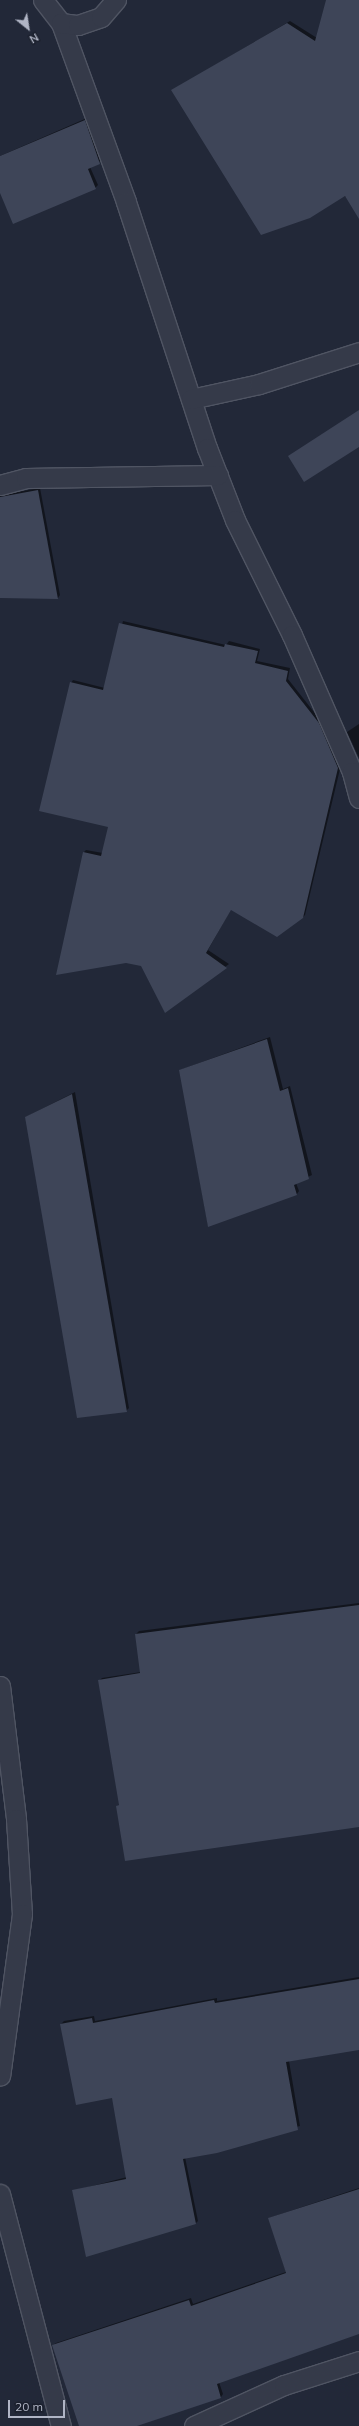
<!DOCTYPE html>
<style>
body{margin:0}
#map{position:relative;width:359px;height:2426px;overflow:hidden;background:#222838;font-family:Mulish,sans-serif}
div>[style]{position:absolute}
.shadow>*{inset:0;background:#0007}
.building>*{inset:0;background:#3e4558}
.roads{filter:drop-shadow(1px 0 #505563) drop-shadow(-1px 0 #505563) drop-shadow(0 1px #505563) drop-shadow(0 -1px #505563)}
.street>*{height:19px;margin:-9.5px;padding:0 9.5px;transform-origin:9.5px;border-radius:9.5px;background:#353a49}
span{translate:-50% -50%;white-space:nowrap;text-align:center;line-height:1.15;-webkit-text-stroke:3.5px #1b202d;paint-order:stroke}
.north{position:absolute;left:8px;top:8px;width:40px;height:40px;-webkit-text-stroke:3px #1b202d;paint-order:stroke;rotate:150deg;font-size:11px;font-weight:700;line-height:16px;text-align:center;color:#b0b5c5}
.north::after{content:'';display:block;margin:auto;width:14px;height:18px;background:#b0b5c5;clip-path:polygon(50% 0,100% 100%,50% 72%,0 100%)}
.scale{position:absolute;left:8px;top:2400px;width:57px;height:18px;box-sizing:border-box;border:2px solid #b0b5c5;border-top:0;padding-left:5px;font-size:12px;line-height:14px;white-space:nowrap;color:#b0b5c5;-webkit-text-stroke:3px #1b202d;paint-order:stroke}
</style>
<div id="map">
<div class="shadow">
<i style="clip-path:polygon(327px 0,359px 0,359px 205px,173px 90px,290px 21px,317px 38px)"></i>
<i style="clip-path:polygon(87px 118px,102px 160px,90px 167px,98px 185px,95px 188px,0 191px,0 156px)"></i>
<i style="clip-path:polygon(40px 488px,60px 595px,58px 598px,0 597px,0 495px)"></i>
<i style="clip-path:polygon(123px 621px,226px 645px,229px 641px,260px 649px,257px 661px,290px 668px,288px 679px,321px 721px,341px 765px,305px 915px,302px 918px,231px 909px,208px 950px,229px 964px,165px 1012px,84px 852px,86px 850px,103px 853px,109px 827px,71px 683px,73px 680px,105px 688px)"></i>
<i style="clip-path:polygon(359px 724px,359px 758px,347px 732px)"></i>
<i style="clip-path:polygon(270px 1037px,283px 1089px,290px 1086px,312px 1175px,296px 1183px,299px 1191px,297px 1194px,208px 1225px,180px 1070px)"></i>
<i style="clip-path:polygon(75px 1092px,129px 1408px,126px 1411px,26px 1117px)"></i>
<i style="clip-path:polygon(359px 1603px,359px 1825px,117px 1806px,120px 1804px,99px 1681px,102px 1678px,141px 1672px,136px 1634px,139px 1631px)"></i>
<i style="clip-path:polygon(359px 1977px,359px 2049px,289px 2061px,300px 2126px,185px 2157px,198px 2221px,196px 2223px,73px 2191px,127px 2177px,113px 2097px,61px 2024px,64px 2021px,94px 2016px,95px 2021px,217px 1998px,217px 2001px)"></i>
<i style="clip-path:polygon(359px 2188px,359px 2333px,219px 2382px,223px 2394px,221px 2397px,134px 2426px,80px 2426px,53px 2345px,56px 2343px,191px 2298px,193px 2304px,286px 2272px,269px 2218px)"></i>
</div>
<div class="building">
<i style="clip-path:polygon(326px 0,359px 0,359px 219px,345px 196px,310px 218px,261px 235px,171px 90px,287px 23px,315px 41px)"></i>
<i style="clip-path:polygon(85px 120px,100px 164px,88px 169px,96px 189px,13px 224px,0 193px,0 156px)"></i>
<i style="clip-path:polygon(359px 410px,359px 447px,304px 482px,288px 456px)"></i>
<i style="clip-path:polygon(38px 490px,58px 599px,0 598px,0 497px)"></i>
<i style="clip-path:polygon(119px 623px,224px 647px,225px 644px,258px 651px,255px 663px,288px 671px,286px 681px,319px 723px,338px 768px,303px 918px,277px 937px,231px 910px,206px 953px,227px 968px,165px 1013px,141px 966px,126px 963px,56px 975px,83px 852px,101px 856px,108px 827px,39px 811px,70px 682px,103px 690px)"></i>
<i style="clip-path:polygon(267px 1039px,280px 1091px,288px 1088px,309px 1179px,294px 1185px,297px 1195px,208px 1227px,179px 1070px)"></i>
<i style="clip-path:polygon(72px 1094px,127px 1412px,77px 1418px,25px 1117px)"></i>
<i style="clip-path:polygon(359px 1605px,359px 1827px,125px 1861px,116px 1806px,119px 1805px,98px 1680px,140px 1673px,135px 1634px)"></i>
<i style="clip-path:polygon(359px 1979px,359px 2050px,286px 2062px,298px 2130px,217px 2153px,183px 2159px,196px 2224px,86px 2257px,72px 2190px,126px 2179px,112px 2098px,76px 2105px,60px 2024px,92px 2018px,93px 2023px,214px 2000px,215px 2003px)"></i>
<i style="clip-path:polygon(359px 2189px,359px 2334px,217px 2384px,221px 2398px,137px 2426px,79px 2426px,52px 2345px,189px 2300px,191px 2306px,286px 2273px,268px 2218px)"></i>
</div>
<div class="roads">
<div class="street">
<i style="left:43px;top:0;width:29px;rotate:52deg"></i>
<i style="left:61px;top:23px;width:190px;rotate:70deg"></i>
<i style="left:126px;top:202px;width:259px;rotate:71.8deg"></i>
<i style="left:207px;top:448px;width:77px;rotate:68.7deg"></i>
<i style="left:235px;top:520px;width:128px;rotate:63.6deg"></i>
<i style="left:292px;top:635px;width:150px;rotate:66.3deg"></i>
<i style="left:352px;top:772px;width:27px;rotate:75deg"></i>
<i style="left:61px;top:23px;width:17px;rotate:7deg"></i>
<i style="left:78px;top:25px;width:24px;rotate:-19deg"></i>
<i style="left:101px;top:17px;width:23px;rotate:-49deg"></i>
<i style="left:191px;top:399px;width:70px;rotate:-12.4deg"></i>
<i style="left:259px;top:384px;width:105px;rotate:-17.7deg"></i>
<i style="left:0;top:485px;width:27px;rotate:-15deg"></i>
<i style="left:26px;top:478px;width:192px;rotate:-0.9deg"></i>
<i style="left:0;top:1686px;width:134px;rotate:83.1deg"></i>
<i style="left:16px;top:1819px;width:95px;rotate:86.4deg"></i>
<i style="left:22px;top:1914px;width:163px;rotate:97.7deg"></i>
<i style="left:0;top:2194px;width:240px;rotate:75.3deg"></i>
<i style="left:194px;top:2426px;width:99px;rotate:-24.5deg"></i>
<i style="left:284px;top:2385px;width:79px;rotate:-17.7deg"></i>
</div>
</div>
<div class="north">N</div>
<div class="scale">20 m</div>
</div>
